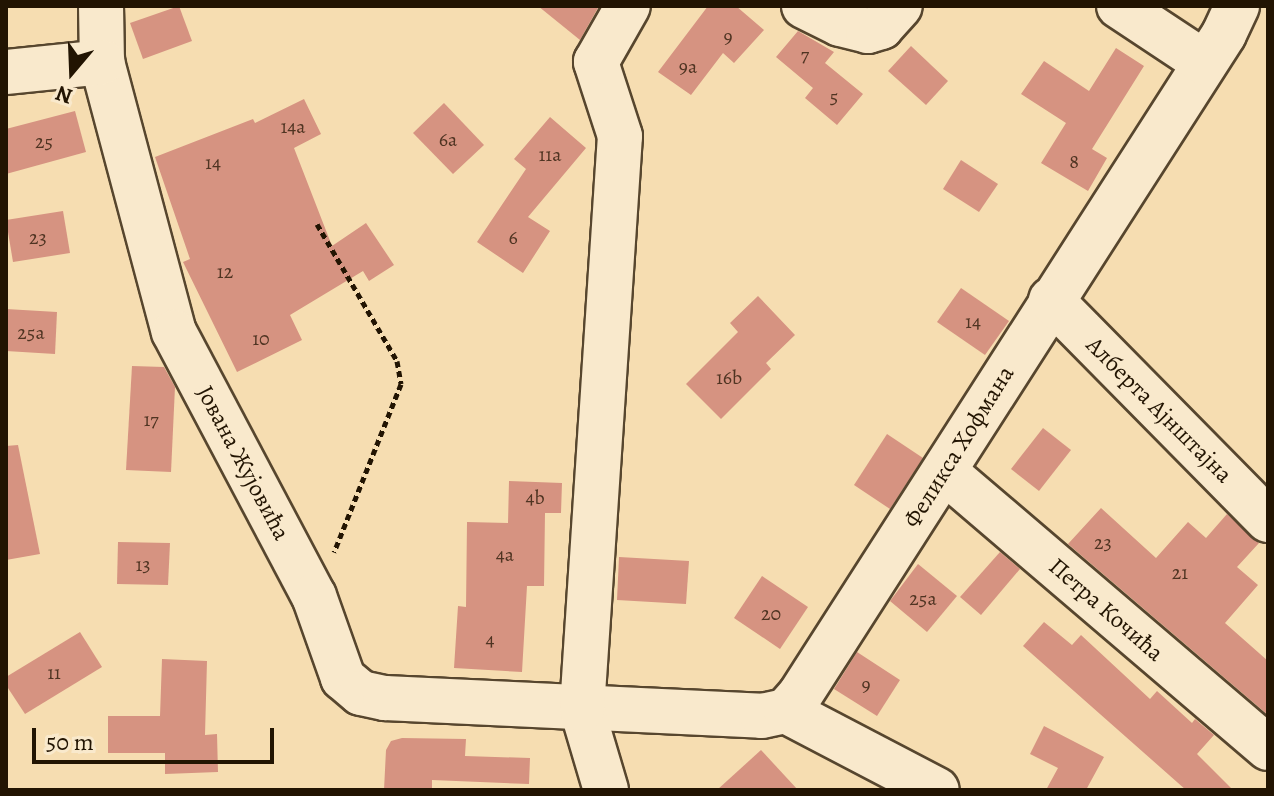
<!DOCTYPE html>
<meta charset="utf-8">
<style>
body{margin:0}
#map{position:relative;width:1274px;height:796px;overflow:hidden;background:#f6ddb1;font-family:Alegreya,serif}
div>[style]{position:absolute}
.building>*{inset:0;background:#d69381}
.path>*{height:5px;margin-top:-2.5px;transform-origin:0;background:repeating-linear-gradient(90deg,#221402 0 6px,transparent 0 10px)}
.roads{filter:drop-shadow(2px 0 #57462e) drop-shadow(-2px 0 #57462e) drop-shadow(0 2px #57462e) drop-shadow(0 -2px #57462e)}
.minor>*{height:44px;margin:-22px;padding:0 22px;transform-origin:22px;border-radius:22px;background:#f9e9cc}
span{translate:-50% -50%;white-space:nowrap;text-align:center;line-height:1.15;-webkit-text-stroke:8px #f9e9cc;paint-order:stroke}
.number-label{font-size:20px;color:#4f3422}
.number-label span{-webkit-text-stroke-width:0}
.street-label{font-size:24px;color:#221402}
.frame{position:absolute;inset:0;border:8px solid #221402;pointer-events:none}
.north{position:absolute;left:32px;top:32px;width:80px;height:80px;-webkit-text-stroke:6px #f9e9cc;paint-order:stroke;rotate:199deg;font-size:22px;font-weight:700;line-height:32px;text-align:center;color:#221402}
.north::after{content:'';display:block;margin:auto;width:28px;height:36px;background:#221402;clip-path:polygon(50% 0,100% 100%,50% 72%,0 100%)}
.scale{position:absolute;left:32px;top:728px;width:242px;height:36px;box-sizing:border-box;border:4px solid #221402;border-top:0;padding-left:10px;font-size:24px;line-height:28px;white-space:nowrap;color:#221402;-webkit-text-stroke:6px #f9e9cc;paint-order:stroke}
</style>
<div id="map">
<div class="building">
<i style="clip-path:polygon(179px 6px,192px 41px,143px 59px,130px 23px)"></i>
<i style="clip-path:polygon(538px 6px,599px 6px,580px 40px)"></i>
<i style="clip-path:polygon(708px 6px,736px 6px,764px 30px,734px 63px,723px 53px,691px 95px,658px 72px)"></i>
<i style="clip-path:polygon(798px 31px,834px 52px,825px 63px,863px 94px,837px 125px,805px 98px,813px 88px,776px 57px)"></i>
<i style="clip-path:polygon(911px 46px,948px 81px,926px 105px,888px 71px)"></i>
<i style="clip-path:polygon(1116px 48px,1144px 66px,1092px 149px,1107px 158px,1088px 191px,1041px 163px,1066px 123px,1021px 94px,1044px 61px,1089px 91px)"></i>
<i style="clip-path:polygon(304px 99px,321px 134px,294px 148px,332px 246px,366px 223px,394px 265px,369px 281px,363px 271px,290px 315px,302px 340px,237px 372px,183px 262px,190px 259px,155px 157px,253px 119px,255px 123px)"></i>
<i style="clip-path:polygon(444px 103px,484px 145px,453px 174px,413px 133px)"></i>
<i style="clip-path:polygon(75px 111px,86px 152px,6px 174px,6px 129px)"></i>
<i style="clip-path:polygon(550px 117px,586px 148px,528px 217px,550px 231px,523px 273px,477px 242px,526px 169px,514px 159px)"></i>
<i style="clip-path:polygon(961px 160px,998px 184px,979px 212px,943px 189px)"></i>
<i style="clip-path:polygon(63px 211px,70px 253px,13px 262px,6px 220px)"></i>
<i style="clip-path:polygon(961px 288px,1009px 321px,985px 355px,937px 322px)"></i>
<i style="clip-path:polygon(758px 296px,795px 335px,766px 363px,771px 369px,721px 419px,686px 384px,738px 332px,730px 323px)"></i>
<i style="clip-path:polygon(6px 309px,57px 312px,55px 354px,6px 351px)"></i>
<i style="clip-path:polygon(132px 366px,164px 367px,175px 387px,171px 472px,126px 470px)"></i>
<i style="clip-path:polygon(1043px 428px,1071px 450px,1039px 491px,1011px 469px)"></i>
<i style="clip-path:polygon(887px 434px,923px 458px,890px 509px,854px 485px)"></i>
<i style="clip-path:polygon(18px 445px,40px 554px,6px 560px,6px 446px)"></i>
<i style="clip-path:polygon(509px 481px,562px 483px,561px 513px,545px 513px,544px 586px,527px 586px,522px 672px,454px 668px,458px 606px,466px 607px,467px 522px,508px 523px)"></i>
<i style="clip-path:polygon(1101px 508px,1156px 558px,1188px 522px,1206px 538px,1227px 514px,1259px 543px,1237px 567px,1258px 585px,1225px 623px,1268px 661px,1268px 715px,1068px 544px)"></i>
<i style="clip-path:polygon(118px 542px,170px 543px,168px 585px,117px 584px)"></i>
<i style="clip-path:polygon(1000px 552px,1020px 569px,981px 615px,960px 597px)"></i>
<i style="clip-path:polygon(619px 557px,689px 561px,686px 604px,617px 600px)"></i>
<i style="clip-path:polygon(918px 564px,957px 596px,927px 632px,890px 601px)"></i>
<i style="clip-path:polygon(762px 576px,808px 607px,780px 649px,734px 618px)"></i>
<i style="clip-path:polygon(1044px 622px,1072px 645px,1081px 635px,1150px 699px,1157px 691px,1192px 723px,1195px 719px,1214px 735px,1197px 754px,1233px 790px,1186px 790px,1023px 646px)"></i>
<i style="clip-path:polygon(80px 632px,102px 667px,25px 714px,6px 685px,6px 677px)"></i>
<i style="clip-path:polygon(857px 652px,900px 680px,877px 716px,834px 689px)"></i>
<i style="clip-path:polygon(162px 659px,207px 661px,205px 735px,217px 734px,218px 772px,165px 774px,165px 753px,108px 753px,108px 716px,160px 716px)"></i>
<i style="clip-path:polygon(1044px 726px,1104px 757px,1086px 790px,1046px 790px,1058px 768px,1030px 754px)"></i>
<i style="clip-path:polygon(402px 738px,466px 739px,465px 756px,530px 758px,529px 784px,432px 780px,432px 790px,384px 790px,386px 750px,391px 741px)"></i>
<i style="clip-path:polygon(761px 750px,798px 790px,717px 790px)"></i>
</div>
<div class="path">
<i style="left:317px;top:224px;width:159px;rotate:59.7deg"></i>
<i style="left:397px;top:361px;width:23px;rotate:80deg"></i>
<i style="left:401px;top:384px;width:181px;rotate:111.7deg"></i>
</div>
<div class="roads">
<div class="minor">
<i style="left:101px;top:6px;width:56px;rotate:89deg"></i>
<i style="left:102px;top:62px;width:279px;rotate:75.1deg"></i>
<i style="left:174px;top:332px;width:299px;rotate:62.1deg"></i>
<i style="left:314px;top:596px;width:87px;rotate:70.5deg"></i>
<i style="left:343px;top:678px;width:23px;rotate:40deg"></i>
<i style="left:361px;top:693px;width:25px;rotate:12deg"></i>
<i style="left:385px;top:698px;width:377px;rotate:2.7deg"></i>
<i style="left:762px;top:716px;width:25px;rotate:-12deg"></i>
<i style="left:786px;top:711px;width:21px;rotate:-49deg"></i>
<i style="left:800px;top:695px;width:785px;rotate:-57.32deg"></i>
<i style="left:1224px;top:34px;width:31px;rotate:-65deg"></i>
<i style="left:804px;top:6px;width:40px;rotate:26.6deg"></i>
<i style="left:840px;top:24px;width:29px;rotate:14deg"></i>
<i style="left:868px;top:31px;width:14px;rotate:-17deg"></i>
<i style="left:881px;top:27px;width:28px;rotate:-48deg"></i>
<i style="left:1119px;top:6px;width:103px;rotate:33.5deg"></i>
<i style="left:6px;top:72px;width:97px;rotate:-5.9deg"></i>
<i style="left:1051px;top:300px;width:309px;rotate:45.4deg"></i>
<i style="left:945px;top:472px;width:425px;rotate:40.5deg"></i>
<i style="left:786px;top:711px;width:170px;rotate:27.6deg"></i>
<i style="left:606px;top:790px;width:84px;rotate:-106.5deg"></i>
<i style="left:582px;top:709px;width:574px;rotate:-86.21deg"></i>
<i style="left:620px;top:136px;width:78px;rotate:-108deg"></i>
<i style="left:596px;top:62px;width:64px;rotate:-60.3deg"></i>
</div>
</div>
<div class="number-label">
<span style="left:728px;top:36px">9</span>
<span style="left:805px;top:54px">7</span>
<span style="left:688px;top:66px">9a</span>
<span style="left:834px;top:96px">5</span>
<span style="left:293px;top:126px">14a</span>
<span style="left:448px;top:139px">6a</span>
<span style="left:44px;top:141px">25</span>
<span style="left:550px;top:154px">11a</span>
<span style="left:1074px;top:161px">8</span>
<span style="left:213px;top:162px">14</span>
<span style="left:38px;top:237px">23</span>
<span style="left:513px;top:237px">6</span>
<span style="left:225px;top:271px">12</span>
<span style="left:973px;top:321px">14</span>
<span style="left:31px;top:332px">25a</span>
<span style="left:261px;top:338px">10</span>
<span style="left:729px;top:377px">16b</span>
<span style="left:151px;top:419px">17</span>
<span style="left:535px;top:497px">4b</span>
<span style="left:1103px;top:542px">23</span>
<span style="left:505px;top:554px">4a</span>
<span style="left:143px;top:564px">13</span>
<span style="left:1180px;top:572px">21</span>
<span style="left:923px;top:598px">25a</span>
<span style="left:771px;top:613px">20</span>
<span style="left:490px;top:639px">4</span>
<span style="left:54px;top:672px">11</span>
<span style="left:866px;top:684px">9</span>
</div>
<div class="street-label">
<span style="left:1159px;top:410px;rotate:45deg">Алберта Ајнштајна</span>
<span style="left:959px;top:447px;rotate:-58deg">Феликса Хофмана</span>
<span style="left:243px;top:463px;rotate:62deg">Јована Жујовића</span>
<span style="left:1106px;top:610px;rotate:41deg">Петра Кочића</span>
</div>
<div class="frame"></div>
<div class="north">N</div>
<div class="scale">50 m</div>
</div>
